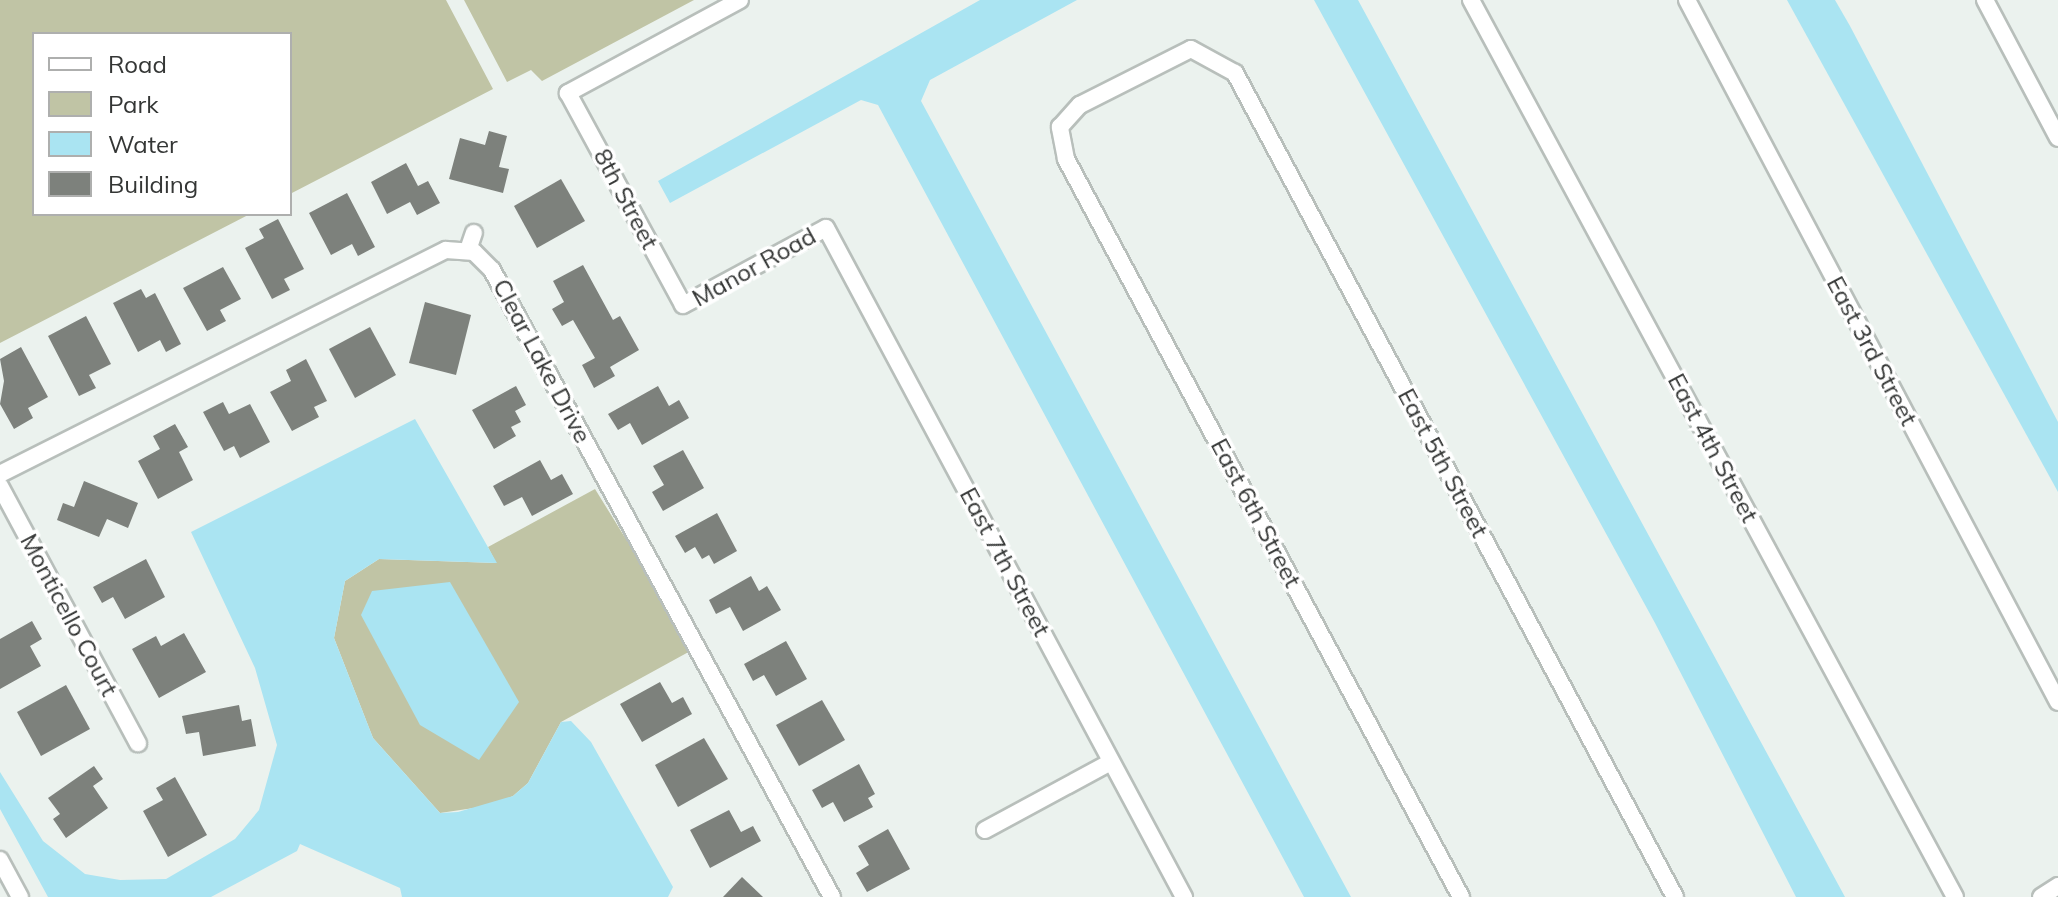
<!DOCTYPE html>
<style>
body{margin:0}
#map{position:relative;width:2058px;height:897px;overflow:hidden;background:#ebf2ee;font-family:Mulish,sans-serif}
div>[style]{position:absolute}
.green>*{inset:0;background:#c0c4a5}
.water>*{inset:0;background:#aae4f2}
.building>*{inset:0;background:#7d817c}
.roads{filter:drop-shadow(2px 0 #b8bfbb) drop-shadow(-2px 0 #b8bfbb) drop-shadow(0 2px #b8bfbb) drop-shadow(0 -2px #b8bfbb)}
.street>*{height:16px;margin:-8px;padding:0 8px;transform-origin:8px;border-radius:8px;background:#fff}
span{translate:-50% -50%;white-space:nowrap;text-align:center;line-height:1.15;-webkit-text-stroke:7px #fff;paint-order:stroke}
.street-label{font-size:24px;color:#343635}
.legend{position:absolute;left:32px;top:32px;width:260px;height:184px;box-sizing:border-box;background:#fff;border:2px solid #aeafae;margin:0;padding:10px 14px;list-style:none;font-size:24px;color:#343635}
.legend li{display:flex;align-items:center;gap:16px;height:40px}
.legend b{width:40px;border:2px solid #aeafae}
</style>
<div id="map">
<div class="green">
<i style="clip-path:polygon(0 0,446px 0,493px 89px,290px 194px,290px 34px,34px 34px,34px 214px,250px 214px,0 343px)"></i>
<i style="clip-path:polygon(464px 0,694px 0,542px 81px,531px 70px,507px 82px)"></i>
<i style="clip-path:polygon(595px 489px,694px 649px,561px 722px,528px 783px,513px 796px,494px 805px,440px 813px,373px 738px,334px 638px,345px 581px,379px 559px,496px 563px,488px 547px)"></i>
</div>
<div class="water">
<i style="clip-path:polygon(980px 0,1077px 0,930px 80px,921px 101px,1351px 897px,1304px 897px,878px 105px,861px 100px,670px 203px,658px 181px)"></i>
<i style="clip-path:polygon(1314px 0,1358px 0,1845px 897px,1796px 897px,1655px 623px)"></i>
<i style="clip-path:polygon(1787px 0,1835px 0,1850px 26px,2058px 422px,2058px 492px)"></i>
<i style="clip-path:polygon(415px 419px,497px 563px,379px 559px,345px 581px,334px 638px,373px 738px,440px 813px,458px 812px,513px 796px,528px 783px,561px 722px,571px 721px,591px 742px,673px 887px,668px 897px,402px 897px,400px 888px,300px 844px,297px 851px,211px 897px,48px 897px,0 809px,0 772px,43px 841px,85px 874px,120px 880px,166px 879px,235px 839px,259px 810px,277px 745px,255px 668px,191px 532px)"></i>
<i style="clip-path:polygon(450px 582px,519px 702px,479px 760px,420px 725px,361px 615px,372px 591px)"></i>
</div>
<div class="building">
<i style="clip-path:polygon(489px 131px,507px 136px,499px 167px,509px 169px,503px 193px,449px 179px,460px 138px,485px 145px)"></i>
<i style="clip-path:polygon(406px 163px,418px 186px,428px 181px,440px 203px,417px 215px,410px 202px,387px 214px,371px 182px)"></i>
<i style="clip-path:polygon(561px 179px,585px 221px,537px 248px,514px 206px)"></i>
<i style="clip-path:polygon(347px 193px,375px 247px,358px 256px,352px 244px,331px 255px,309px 213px)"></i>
<i style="clip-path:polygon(278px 219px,304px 269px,284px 279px,290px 290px,272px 299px,245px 248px,264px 238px,259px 229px)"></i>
<i style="clip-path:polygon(583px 265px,613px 320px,620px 316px,639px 350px,610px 367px,615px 376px,594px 388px,582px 365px,595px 358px,573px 320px,562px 326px,552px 309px,564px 302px,553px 281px)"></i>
<i style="clip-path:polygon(223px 267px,241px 299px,220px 310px,226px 321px,207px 331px,183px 288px)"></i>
<i style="clip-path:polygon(141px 289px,146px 298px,155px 293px,181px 344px,166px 352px,160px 340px,138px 352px,113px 303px)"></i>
<i style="clip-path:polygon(425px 302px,471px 315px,456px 375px,409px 363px)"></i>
<i style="clip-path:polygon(86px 316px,111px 364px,89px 375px,96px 388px,79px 396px,48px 336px)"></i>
<i style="clip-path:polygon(370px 327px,396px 375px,355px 398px,329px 349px)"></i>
<i style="clip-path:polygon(21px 347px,48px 397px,28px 408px,33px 418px,14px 429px,0 404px,4px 381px,0 359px)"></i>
<i style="clip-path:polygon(306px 359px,327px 401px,314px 407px,319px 417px,292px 431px,270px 392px,291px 381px,286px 370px)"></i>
<i style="clip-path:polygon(516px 386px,526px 405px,515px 411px,521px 422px,511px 427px,516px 436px,494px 449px,472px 410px)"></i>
<i style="clip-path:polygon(658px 386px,669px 406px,679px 400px,689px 418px,642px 445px,630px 423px,618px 430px,608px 414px)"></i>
<i style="clip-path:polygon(223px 402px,229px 414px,250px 404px,270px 442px,240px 458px,234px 446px,224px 451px,203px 412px)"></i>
<i style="clip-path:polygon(175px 424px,188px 447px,179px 452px,193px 480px,158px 499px,138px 461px,160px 449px,153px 436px)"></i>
<i style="clip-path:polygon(683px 450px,704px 488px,663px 511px,652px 492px,664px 485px,653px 466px)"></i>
<i style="clip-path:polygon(540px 460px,551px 480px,562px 474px,573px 494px,532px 516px,522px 497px,504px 506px,493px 486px)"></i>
<i style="clip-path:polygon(84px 481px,138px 503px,128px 528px,107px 519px,99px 537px,57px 520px,63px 503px,74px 507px)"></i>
<i style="clip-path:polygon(717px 513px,737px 551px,714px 564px,709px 555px,702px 559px,695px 547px,685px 553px,675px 536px)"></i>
<i style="clip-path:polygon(146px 559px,165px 597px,125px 619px,113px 597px,102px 603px,93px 587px)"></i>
<i style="clip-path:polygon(751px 576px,759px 591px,767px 586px,781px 610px,743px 631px,730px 607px,716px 614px,709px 600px)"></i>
<i style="clip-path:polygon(32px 621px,42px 639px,30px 646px,41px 666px,0 689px,0 639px)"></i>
<i style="clip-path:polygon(184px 633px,206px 672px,159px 698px,132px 649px,156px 636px,161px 646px)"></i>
<i style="clip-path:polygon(786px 641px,807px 679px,776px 696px,764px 675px,753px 681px,744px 664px)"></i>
<i style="clip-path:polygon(660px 682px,672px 703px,683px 697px,692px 714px,642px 742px,620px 704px)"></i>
<i style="clip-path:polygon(66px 685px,90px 729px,41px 756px,17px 712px)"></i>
<i style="clip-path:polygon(822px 700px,845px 740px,799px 766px,776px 725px)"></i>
<i style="clip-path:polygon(239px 705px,242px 721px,251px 719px,256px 746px,203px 756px,199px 732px,186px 734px,182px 716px)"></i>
<i style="clip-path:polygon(704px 738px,728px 779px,678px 807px,655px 765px)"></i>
<i style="clip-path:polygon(859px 764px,875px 794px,868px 798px,873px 807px,844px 822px,833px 802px,822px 808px,812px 790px)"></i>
<i style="clip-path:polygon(94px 766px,103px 779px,93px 786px,108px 808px,66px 838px,53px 819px,60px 814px,48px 798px)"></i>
<i style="clip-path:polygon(175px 777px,207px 835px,168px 857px,143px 811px,163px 800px,156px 788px)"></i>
<i style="clip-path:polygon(729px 810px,741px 832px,753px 826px,761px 841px,710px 868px,690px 830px)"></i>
<i style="clip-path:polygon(888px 829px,910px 869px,867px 892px,856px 873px,869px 865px,858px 846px)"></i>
<i style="clip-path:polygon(742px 877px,763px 897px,723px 897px)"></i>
</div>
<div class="roads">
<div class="street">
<i style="left:740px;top:0;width:196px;rotate:151.6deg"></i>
<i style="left:568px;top:93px;width:241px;rotate:61.5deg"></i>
<i style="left:683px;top:305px;width:162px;rotate:-28.3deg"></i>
<i style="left:826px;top:228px;width:759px;rotate:61.85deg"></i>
<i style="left:1471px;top:0;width:1019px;rotate:61.65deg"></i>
<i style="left:1687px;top:0;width:794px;rotate:62.14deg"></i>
<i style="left:1985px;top:0;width:156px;rotate:62.1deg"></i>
<i style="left:468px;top:250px;width:18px;rotate:-71deg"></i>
<i style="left:0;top:474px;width:499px;rotate:-26.7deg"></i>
<i style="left:446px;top:250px;width:28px;rotate:4deg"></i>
<i style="left:474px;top:252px;width:25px;rotate:45deg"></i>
<i style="left:492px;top:270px;width:713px;rotate:61.53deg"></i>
<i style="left:0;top:486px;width:292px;rotate:61.8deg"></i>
<i style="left:985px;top:830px;width:143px;rotate:-28.4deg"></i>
<i style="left:0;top:860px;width:42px;rotate:61.6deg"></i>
<i style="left:1461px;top:897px;width:837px;rotate:-118.16deg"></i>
<i style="left:1066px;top:159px;width:33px;rotate:-101deg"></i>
<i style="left:1060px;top:127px;width:30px;rotate:-48deg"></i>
<i style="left:1080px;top:105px;width:124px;rotate:-26.8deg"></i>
<i style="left:1191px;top:49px;width:50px;rotate:28.6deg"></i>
<i style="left:1235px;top:73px;width:934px;rotate:61.9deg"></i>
<i style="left:2041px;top:897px;width:20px;rotate:-33deg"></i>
</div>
</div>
<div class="street-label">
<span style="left:626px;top:199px;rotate:62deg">8th Street</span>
<span style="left:754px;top:267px;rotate:-29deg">Manor Road</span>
<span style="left:1872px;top:351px;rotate:62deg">East 3rd Street</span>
<span style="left:542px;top:361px;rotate:62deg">Clear Lake Drive</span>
<span style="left:1713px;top:448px;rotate:62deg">East 4th Street</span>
<span style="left:1443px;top:463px;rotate:62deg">East 5th Street</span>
<span style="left:1256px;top:513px;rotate:62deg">East 6th Street</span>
<span style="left:1005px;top:562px;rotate:62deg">East 7th Street</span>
<span style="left:69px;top:615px;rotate:62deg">Monticello Court</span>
</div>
<ul class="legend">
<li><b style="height:10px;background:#fff"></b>Road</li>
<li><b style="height:22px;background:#c0c4a5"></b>Park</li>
<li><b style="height:22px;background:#aae4f2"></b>Water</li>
<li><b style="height:22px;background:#7d817c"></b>Building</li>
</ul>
</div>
